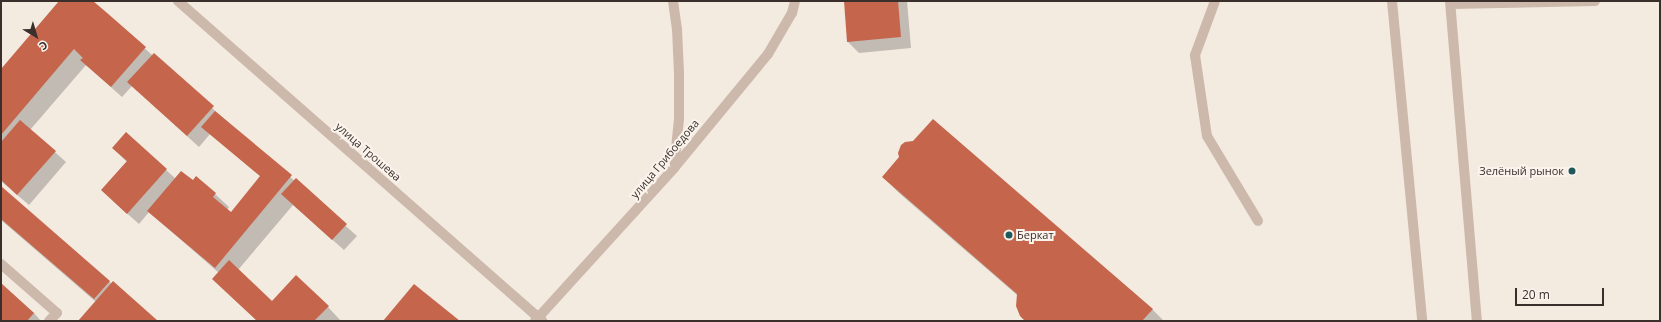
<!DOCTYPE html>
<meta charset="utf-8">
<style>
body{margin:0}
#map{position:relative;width:1661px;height:322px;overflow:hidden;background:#f3eae0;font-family:"Open Sans",sans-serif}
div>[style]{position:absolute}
.shadow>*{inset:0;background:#0003}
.building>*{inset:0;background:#c5664c}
.minor>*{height:10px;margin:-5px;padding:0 5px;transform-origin:5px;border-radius:5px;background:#ccb9ab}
.dots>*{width:11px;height:11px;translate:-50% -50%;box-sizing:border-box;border:2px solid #faf4ed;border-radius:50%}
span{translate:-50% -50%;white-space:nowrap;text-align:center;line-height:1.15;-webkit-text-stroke:4px #faf4ed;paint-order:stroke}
.street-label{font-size:11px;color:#3a2f2b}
.poi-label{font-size:11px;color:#3a2f2b}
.right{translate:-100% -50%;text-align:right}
.left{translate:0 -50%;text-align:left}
.frame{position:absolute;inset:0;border:2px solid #3a2f2b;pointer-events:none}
.north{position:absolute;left:16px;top:16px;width:40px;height:40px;-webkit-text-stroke:3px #faf4ed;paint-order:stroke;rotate:142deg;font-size:11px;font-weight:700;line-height:16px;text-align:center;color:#3a2f2b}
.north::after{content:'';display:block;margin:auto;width:14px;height:18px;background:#3a2f2b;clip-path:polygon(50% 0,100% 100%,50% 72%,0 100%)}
.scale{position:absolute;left:1515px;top:288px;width:89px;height:18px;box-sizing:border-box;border:2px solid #3a2f2b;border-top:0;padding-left:5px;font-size:12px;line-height:14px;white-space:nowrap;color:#3a2f2b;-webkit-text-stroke:3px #faf4ed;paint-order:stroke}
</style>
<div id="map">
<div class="shadow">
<i style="clip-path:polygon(57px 1px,91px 1px,357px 236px,344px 250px,293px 205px,238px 270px,272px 302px,328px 307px,341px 321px,257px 321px,219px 273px,149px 212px,139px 224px,113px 201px,127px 162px,113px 148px,126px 134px,176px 179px,193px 181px,215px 194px,229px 207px,227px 210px,231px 213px,261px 177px,210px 134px,199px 147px,132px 86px,122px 97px,86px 65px,30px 130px,66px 162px,29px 205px,1px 181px,1px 70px,59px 3px)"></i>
<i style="clip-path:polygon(845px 1px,907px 1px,911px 48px,859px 53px,848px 42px)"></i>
<i style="clip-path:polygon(883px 177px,1152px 309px,1164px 321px,1026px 321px,1017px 295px,899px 193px)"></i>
<i style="clip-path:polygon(1px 188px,112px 284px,157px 321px,80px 321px,96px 302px,1px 220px)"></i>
<i style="clip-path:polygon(1px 284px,34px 313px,41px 321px,1px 321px)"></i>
</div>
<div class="building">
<i style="clip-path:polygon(59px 1px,93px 1px,106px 12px,76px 47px,106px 12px,146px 47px,111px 87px,80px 60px,83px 58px,74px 49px,1px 135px,1px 69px)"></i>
<i style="clip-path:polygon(844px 1px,898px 1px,901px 37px,847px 42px)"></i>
<i style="clip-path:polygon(154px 53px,214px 106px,187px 136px,127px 82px)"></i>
<i style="clip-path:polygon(215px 111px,292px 175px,215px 268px,147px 211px,181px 171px,193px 180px,196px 176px,216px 193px,213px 197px,231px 212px,260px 176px,201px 127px)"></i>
<i style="clip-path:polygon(933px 119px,1153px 309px,1142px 321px,1025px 321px,1020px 316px,1016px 306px,1017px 294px,882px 177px,899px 157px,898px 153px,901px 145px,905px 142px,913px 141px)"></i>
<i style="clip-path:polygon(20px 120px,56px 151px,17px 195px,1px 180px,1px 142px)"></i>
<i style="clip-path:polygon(126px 132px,167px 169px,127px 214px,101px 190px,127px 161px,112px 148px)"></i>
<i style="clip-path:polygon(296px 178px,347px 224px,332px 240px,281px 194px)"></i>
<i style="clip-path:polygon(1px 186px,110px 281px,94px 299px,1px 219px)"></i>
<i style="clip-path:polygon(229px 260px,272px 301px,296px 275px,329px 306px,314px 321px,257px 321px,212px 279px)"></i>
<i style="clip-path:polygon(113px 281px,158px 321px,78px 321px)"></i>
<i style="clip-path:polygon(1px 283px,34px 313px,27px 321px,1px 321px)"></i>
<i style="clip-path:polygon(414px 284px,460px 321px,383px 321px)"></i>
</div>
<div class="minor">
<i style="left:178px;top:1px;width:485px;rotate:41.3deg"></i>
<i style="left:673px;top:1px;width:28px;rotate:82deg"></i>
<i style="left:677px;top:29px;width:44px;rotate:87.4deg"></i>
<i style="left:679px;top:73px;width:46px;rotate:90deg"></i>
<i style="left:679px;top:119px;width:49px;rotate:95.8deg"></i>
<i style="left:1215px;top:1px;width:58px;rotate:110.3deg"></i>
<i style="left:1195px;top:55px;width:82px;rotate:81.6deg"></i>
<i style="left:1207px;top:136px;width:99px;rotate:59deg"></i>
<i style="left:1392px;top:1px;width:321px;rotate:84.6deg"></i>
<i style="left:1450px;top:1px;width:321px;rotate:85.2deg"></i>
<i style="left:1451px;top:4px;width:144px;rotate:-1.2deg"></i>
<i style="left:1px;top:264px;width:74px;rotate:41.2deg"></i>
<i style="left:57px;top:313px;width:11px;rotate:135deg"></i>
<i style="left:535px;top:321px;width:207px;rotate:-47.7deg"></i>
<i style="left:674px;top:168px;width:148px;rotate:-50.5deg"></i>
<i style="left:768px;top:54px;width:48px;rotate:-59.7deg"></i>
<i style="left:792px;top:13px;width:12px;rotate:-76deg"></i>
</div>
<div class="dots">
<i style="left:1572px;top:171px;background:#20595b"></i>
<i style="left:1009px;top:235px;background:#20595b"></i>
</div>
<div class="street-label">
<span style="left:368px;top:152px;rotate:41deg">улица Трошева</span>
<span style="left:665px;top:159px;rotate:-50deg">улица Грибоедова</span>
</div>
<div class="poi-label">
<span class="right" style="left:1564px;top:171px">Зелёный рынок</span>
<span class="left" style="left:1017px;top:235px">Беркат</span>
</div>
<div class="frame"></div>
<div class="north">С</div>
<div class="scale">20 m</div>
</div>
